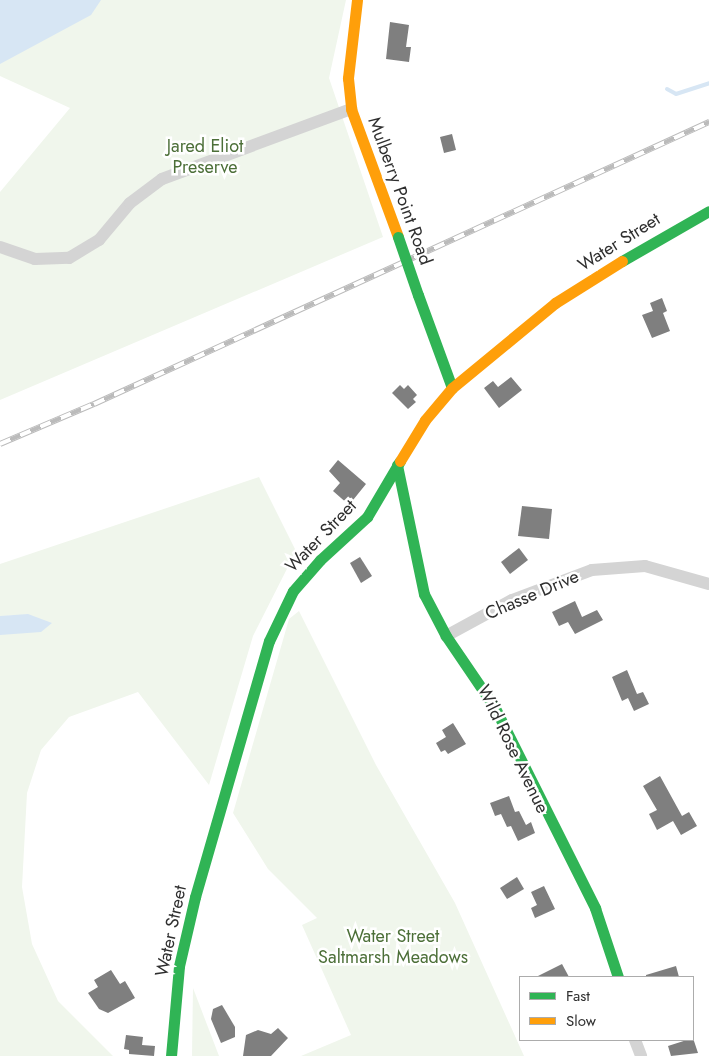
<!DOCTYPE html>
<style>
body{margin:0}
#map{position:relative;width:709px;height:1056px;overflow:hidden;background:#fff;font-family:Jost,sans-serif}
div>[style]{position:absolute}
.green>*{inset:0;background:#f0f6ec}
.water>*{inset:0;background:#d7e6f4}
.stream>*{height:4px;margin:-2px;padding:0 2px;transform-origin:2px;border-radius:2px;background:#d7e6f4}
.building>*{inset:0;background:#7f7f7f}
.street>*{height:12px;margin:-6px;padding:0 6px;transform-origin:6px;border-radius:6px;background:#d4d4d4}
.fast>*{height:11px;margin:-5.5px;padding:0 5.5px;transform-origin:5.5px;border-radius:5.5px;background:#30b455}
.slow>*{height:11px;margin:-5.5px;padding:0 5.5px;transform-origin:5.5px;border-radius:5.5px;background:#ff9f0a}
.rail>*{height:5.5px;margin-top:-2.75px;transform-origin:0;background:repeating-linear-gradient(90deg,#fff 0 11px,#bbb 0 22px);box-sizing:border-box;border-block:1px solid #bbb}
.fast-bridge>*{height:11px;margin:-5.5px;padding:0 5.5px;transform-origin:5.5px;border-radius:5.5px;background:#30b455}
span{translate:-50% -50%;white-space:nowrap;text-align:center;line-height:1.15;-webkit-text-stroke:5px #fff;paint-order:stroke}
.park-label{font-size:18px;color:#4c6f38}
.street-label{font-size:18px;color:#2f2f2f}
.legend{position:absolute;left:519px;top:976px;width:175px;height:65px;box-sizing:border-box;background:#fff;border:1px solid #acacac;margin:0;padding:6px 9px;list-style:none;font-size:15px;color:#2f2f2f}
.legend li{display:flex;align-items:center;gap:10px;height:25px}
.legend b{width:25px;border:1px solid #acacac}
</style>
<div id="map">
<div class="green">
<i style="clip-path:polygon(0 0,346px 0,329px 78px,383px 237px,0 400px,0 192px,70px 108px,0 76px)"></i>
<i style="clip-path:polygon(259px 477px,296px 551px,253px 636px,209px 785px,138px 692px,69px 717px,41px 750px,27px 793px,22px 887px,32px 944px,58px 1001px,113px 1056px,0 1056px,0 620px,30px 615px,0 616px,0 564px)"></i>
<i style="clip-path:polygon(299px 611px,376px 765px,455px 903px,524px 1056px,301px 1056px,351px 1035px,302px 925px,317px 918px,268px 869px,233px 813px,289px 619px)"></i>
<i style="clip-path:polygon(193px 988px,219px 1056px,192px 1056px)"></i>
</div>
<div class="water">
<i style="clip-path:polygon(0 0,101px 0,91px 15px,0 64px)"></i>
<i style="clip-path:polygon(28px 614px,52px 623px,41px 632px,0 635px,0 616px)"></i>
</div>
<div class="stream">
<i style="left:667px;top:89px;width:10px;rotate:29deg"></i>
<i style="left:676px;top:94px;width:35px;rotate:-18deg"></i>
</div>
<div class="building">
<i style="clip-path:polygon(390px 22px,409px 25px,406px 47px,411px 47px,409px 62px,386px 59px)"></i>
<i style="clip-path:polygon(452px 134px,456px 150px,444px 153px,440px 137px)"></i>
<i style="clip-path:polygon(662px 298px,667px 311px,663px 313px,670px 331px,652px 338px,642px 315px,653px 311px,650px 303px)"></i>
<i style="clip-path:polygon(511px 377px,522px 390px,499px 408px,484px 388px,493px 381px,498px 387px)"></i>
<i style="clip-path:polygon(400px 385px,404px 389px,408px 385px,417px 395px,413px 399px,416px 402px,408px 409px,392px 393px)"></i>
<i style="clip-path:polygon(338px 460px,366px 484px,349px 505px,333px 491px,340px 483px,329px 471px)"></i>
<i style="clip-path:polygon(522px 506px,552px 509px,549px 539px,518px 536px)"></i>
<i style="clip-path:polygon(519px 548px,528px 560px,510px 574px,501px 562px)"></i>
<i style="clip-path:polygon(360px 557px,372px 576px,361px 583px,350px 563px)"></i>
<i style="clip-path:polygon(575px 601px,582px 617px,597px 610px,603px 620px,575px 634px,568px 622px,559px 626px,552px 612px)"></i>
<i style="clip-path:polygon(627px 670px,637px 694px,643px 692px,649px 704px,634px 711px,628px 698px,622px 701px,612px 677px)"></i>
<i style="clip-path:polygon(453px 723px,466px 744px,448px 754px,445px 750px,441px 752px,436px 743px,446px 737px,442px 730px)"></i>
<i style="clip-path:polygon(660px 776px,682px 816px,689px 812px,697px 826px,681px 835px,673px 821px,657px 830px,649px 814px,657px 810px,643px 786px)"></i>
<i style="clip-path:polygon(509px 796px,515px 812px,519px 811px,526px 825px,531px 822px,535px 833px,518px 841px,511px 826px,507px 827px,501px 814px,495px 816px,490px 803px)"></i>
<i style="clip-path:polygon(517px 877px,524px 889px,507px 899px,500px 888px)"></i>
<i style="clip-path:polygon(544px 886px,555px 909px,535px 918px,531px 908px,537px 905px,531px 892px)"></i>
<i style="clip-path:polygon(562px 964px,569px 977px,536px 977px)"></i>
<i style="clip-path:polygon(676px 966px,679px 977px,646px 977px,646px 975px)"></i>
<i style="clip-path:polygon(111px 970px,120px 984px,125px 981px,135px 998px,108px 1013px,99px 1009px,88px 993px,98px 987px,94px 980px)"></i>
<i style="clip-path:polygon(222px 1005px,235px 1027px,235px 1037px,221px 1043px,211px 1019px,213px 1009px)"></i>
<i style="clip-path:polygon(278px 1028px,288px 1038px,271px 1056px,243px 1056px,246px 1035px,258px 1030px,271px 1034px)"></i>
<i style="clip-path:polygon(126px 1035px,143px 1037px,142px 1045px,155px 1046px,154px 1056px,129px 1054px,129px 1050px,124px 1049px)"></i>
<i style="clip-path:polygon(693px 1038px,698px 1053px,671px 1056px,668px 1046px)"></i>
</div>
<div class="street">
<i style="left:0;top:247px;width:37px;rotate:19deg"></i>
<i style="left:35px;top:259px;width:34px;rotate:-2deg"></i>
<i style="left:69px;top:258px;width:35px;rotate:-31deg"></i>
<i style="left:99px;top:240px;width:48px;rotate:-50deg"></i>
<i style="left:130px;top:203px;width:40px;rotate:-37deg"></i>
<i style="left:162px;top:179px;width:202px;rotate:-20.3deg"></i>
<i style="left:446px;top:636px;width:75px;rotate:-28.6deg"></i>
<i style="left:512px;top:600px;width:85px;rotate:-20.6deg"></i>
<i style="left:592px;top:570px;width:53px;rotate:-4.3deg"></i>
<i style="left:645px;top:566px;width:66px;rotate:15.7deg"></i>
<i style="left:635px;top:1040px;width:17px;rotate:69deg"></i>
</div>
<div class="fast">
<i style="left:622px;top:261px;width:100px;rotate:-29.9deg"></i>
<i style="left:418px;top:295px;width:99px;rotate:69.9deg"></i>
<i style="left:397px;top:465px;width:132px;rotate:78.2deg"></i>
<i style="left:424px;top:594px;width:47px;rotate:62.4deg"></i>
<i style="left:446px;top:636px;width:87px;rotate:55.8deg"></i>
<i style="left:495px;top:708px;width:224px;rotate:63.4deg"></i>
<i style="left:595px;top:908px;width:73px;rotate:71.6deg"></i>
<i style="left:171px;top:1056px;width:90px;rotate:-84.9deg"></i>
<i style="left:179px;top:966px;width:71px;rotate:-76.9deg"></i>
<i style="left:195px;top:897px;width:266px;rotate:-73.9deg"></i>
<i style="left:269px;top:641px;width:55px;rotate:-64.4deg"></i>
<i style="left:293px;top:591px;width:41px;rotate:-48.9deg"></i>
<i style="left:320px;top:560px;width:64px;rotate:-42.5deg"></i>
<i style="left:367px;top:517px;width:65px;rotate:-59.5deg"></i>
</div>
<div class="slow">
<i style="left:357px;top:0;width:79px;rotate:96.6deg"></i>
<i style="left:348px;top:78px;width:31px;rotate:84deg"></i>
<i style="left:351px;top:109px;width:136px;rotate:69.8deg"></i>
<i style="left:400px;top:461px;width:48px;rotate:-58.6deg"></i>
<i style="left:425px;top:420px;width:42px;rotate:-49.8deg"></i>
<i style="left:452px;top:388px;width:134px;rotate:-39.5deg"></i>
<i style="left:555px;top:303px;width:79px;rotate:-32.1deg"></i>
</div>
<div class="rail">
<i style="left:0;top:444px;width:102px;rotate:-23.1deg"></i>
<i style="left:94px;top:404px;width:677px;rotate:-24.63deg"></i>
</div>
<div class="fast-bridge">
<i style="left:398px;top:237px;width:61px;rotate:71deg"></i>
</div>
<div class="park-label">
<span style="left:205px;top:157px">Jared Eliot<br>Preserve</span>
<span style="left:393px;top:947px">Water Street<br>Saltmarsh Meadows</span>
</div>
<div class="street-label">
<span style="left:400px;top:191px;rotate:70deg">Mulberry Point Road</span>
<span style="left:619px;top:242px;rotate:-32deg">Water Street</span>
<span style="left:321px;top:536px;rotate:-46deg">Water Street</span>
<span style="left:532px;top:595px;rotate:-23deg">Chasse Drive</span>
<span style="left:513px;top:749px;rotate:64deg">Wild Rose Avenue</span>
<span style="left:171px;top:931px;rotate:-78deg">Water Street</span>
</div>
<ul class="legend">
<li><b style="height:6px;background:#30b455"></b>Fast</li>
<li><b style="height:6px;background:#ff9f0a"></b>Slow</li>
</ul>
</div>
